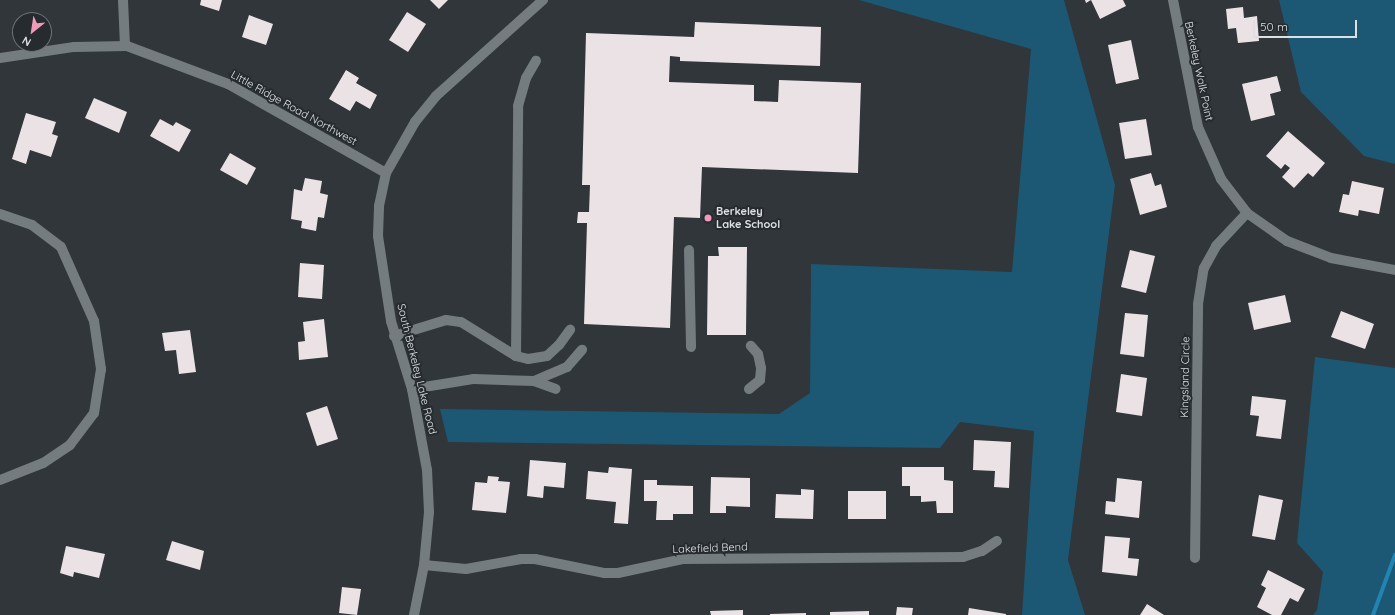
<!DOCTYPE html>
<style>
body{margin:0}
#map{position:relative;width:1395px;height:615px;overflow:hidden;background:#303639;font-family:Quicksand,sans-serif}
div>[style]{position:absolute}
.green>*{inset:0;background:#1c5774}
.stream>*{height:4px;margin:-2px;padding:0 2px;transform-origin:2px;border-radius:2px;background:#2085b3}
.building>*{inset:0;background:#ebe2e5}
.minor>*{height:10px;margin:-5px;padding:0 5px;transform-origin:5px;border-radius:5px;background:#757c80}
.dots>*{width:11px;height:11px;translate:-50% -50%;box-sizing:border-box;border:2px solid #262b2f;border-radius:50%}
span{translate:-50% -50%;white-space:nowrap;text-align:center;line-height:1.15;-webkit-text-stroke:4px #262b2f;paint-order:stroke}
.street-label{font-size:11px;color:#dde0e3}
.poi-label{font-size:11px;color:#dde0e3;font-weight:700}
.left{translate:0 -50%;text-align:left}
.north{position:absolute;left:12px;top:12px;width:40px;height:40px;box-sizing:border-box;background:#262b2f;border:1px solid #6f7377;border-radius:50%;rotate:210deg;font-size:11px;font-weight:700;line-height:16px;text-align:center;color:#dde0e3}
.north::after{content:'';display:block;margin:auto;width:14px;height:18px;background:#ef9ab8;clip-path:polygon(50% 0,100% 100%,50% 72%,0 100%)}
.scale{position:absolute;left:1253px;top:20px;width:104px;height:18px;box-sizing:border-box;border:2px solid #dde0e3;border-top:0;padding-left:5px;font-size:12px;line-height:14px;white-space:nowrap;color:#dde0e3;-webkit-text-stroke:3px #262b2f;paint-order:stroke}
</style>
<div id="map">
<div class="green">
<i style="clip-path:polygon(859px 0,1064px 0,1115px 185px,1068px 560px,1085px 615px,1022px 615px,1034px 431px,960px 422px,940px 448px,448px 442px,440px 409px,779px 414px,810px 393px,811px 264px,1012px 272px,1031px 49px)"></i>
<i style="clip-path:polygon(1279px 0,1395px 0,1395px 164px,1364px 156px,1301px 92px)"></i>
<i style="clip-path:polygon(1315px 357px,1395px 368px,1395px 615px,1313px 615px,1317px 610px,1323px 572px,1297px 543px)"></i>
</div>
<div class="stream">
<i style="left:1373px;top:615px;width:64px;rotate:-69.9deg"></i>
</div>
<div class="building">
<i style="clip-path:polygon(201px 0,222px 0,219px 11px,200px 5px)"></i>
<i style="clip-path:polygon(430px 0,448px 0,439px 9px)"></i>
<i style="clip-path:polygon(1085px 0,1123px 0,1126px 6px,1100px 19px,1091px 0,1086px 3px)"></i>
<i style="clip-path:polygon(1243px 7px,1244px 18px,1257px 16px,1259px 41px,1238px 43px,1236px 28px,1228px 29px,1226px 9px)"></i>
<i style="clip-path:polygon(407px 12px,426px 24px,408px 52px,389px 40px)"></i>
<i style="clip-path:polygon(249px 15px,273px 24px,266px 45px,242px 37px)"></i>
<i style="clip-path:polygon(695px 22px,821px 27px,820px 66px,680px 61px,680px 57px,670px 56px,669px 82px,754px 85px,754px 101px,778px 102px,779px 80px,861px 83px,858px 173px,702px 167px,700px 218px,674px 217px,670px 328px,584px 324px,587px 223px,577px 223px,578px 212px,589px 212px,590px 185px,582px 185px,586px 33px,694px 37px)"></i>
<i style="clip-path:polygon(1131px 40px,1139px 79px,1116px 84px,1108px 45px)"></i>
<i style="clip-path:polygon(346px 70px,359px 78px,356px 83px,377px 95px,370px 109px,356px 101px,350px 111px,329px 99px)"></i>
<i style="clip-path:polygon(1277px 76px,1281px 91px,1270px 94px,1275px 115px,1251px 121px,1242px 84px)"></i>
<i style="clip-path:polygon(94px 98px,127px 112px,119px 133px,85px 118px)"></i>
<i style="clip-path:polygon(26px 113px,56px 122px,52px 134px,58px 136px,51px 157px,30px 150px,26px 164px,12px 159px)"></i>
<i style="clip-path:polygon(160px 119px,173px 126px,176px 122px,191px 130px,179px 152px,150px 136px)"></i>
<i style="clip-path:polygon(1146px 119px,1152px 155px,1125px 159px,1119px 123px)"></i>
<i style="clip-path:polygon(1288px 131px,1325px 163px,1313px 177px,1308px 173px,1294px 188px,1282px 177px,1290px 168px,1285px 164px,1281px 169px,1266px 156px)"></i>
<i style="clip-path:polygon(230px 153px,256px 168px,247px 185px,220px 170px)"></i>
<i style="clip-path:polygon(1151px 173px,1155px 186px,1161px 184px,1167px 207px,1140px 215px,1130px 179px)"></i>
<i style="clip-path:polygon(305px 178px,322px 181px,320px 193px,328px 195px,324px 218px,318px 217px,316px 231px,301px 228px,302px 221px,291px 219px,294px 189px,302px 191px)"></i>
<i style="clip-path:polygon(1352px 181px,1384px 188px,1379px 214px,1359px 210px,1358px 216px,1339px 212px,1343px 194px,1349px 195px)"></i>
<i style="clip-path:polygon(718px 247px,747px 247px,746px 335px,707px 335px,708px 256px,719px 256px)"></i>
<i style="clip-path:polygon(1130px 250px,1155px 256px,1146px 293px,1121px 287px)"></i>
<i style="clip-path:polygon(300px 263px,324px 265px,322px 299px,298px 297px)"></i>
<i style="clip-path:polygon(1285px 295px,1291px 322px,1254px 330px,1248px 303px)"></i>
<i style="clip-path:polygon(1341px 311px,1374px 324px,1365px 349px,1331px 337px)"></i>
<i style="clip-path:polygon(1125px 313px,1148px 315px,1144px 357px,1120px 354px)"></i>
<i style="clip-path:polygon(324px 319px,328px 357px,299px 360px,298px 342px,305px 341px,303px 322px)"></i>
<i style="clip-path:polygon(190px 330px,196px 372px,179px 374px,176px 350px,165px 351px,162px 333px)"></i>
<i style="clip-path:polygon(1121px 374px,1147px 378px,1142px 416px,1116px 412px)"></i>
<i style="clip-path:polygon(1252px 396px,1286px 400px,1281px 439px,1256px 436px,1259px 416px,1250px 415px)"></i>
<i style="clip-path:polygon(327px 406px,338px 439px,317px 446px,306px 413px)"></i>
<i style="clip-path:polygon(974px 440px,1011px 442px,1009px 488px,994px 487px,995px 471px,973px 470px)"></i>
<i style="clip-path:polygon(530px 460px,566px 463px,564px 488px,544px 486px,543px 498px,527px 496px)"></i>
<i style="clip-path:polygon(609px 467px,632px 469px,628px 524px,614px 523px,616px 502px,586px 499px,588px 471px,608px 473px)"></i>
<i style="clip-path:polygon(902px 467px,944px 467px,944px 480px,953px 481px,953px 513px,937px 513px,936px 501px,921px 502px,921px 496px,910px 496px,910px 486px,902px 486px)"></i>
<i style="clip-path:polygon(488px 476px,499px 477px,498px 481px,510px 482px,506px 513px,472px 510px,475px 482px,487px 483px)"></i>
<i style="clip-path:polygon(711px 477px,750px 478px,750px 507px,726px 506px,726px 513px,710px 513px)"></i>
<i style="clip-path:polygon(1117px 478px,1142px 481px,1139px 518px,1105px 514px,1106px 501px,1115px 502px)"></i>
<i style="clip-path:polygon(644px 480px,657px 480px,657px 485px,693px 486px,693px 514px,673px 514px,673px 520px,656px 520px,657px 501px,644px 501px)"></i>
<i style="clip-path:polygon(801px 489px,814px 490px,813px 519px,775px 518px,776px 494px,801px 495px)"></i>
<i style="clip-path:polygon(848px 491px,886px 491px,886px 519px,848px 519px)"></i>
<i style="clip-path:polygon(1259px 495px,1283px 500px,1275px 540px,1252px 536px)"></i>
<i style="clip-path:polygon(1105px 536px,1130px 538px,1128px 558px,1139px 559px,1137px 576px,1102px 572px)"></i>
<i style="clip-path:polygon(172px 541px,204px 551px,200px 570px,166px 560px)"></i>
<i style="clip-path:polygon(66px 546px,105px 554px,99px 578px,74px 572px,73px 577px,60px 573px)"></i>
<i style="clip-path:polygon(1268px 570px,1305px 589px,1298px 602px,1290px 598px,1281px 615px,1272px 615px,1257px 607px,1266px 588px,1261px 585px)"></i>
<i style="clip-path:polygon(342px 587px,361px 589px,357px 615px,339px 613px)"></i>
<i style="clip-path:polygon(1147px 604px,1164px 615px,1140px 615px)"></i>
<i style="clip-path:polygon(897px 607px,913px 608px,912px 615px,896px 615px)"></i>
<i style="clip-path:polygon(969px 608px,1006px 614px,1006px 615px,968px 615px)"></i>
<i style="clip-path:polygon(743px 610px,743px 615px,711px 615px,710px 611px)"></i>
<i style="clip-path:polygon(869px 611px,869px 615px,830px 615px,830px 612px)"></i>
<i style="clip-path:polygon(806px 613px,806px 615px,770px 615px,770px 614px)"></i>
</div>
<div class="minor">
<i style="left:123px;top:0;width:46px;rotate:87.5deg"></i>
<i style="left:1173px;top:0;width:129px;rotate:78.9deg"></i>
<i style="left:1198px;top:127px;width:57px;rotate:66.1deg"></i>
<i style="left:1221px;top:179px;width:43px;rotate:52.6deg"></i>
<i style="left:1247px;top:213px;width:49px;rotate:35deg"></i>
<i style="left:1287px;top:241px;width:47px;rotate:21.1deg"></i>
<i style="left:1331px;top:258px;width:65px;rotate:10.6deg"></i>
<i style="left:0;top:58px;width:75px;rotate:-8.5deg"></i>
<i style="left:74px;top:47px;width:53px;rotate:-1.1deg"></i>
<i style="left:127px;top:46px;width:108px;rotate:20.6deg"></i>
<i style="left:228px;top:84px;width:181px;rotate:29.4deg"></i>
<i style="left:0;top:214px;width:34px;rotate:19deg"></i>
<i style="left:32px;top:225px;width:36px;rotate:37deg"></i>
<i style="left:61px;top:247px;width:81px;rotate:66deg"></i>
<i style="left:94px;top:321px;width:49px;rotate:81.7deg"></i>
<i style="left:101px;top:369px;width:45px;rotate:99deg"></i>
<i style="left:94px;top:413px;width:40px;rotate:127deg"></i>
<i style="left:70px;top:445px;width:32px;rotate:146deg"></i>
<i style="left:43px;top:463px;width:46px;rotate:158.4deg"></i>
<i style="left:689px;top:250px;width:97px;rotate:88.8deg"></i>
<i style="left:394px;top:336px;width:54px;rotate:-17.1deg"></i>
<i style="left:446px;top:320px;width:15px;rotate:8deg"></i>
<i style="left:461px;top:322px;width:65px;rotate:31.7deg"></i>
<i style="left:516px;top:356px;width:12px;rotate:14deg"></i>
<i style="left:528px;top:359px;width:19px;rotate:-9deg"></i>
<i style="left:547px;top:356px;width:16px;rotate:-43deg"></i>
<i style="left:559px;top:345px;width:19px;rotate:-54deg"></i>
<i style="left:516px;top:356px;width:250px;rotate:-89.5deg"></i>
<i style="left:518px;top:106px;width:29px;rotate:-74deg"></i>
<i style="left:526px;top:78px;width:20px;rotate:-60deg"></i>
<i style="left:534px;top:381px;width:36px;rotate:-23deg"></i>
<i style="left:567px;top:367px;width:23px;rotate:-49deg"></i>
<i style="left:412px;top:389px;width:63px;rotate:-9.2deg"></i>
<i style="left:474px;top:379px;width:60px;rotate:1.9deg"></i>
<i style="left:534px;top:381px;width:23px;rotate:20deg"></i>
<i style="left:749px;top:389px;width:14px;rotate:-39deg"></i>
<i style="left:760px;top:380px;width:12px;rotate:-85deg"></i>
<i style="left:761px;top:368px;width:14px;rotate:-102deg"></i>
<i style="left:758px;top:354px;width:11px;rotate:-131deg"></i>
<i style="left:1195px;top:558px;width:254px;rotate:-89.3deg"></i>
<i style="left:1198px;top:304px;width:36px;rotate:-81deg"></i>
<i style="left:1204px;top:268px;width:25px;rotate:-61deg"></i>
<i style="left:1216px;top:246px;width:45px;rotate:-46.8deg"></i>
<i style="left:424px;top:565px;width:42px;rotate:5.4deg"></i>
<i style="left:466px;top:569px;width:56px;rotate:-10.3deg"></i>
<i style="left:521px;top:559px;width:14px"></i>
<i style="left:535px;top:559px;width:70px;rotate:11.5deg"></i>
<i style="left:604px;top:573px;width:14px"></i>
<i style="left:618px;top:573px;width:66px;rotate:-12.2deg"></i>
<i style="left:683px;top:559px;width:280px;rotate:-0.4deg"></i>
<i style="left:963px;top:557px;width:20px;rotate:-18deg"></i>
<i style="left:982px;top:551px;width:18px;rotate:-34deg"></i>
<i style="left:414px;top:615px;width:51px;rotate:-78.7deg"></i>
<i style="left:424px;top:565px;width:53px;rotate:-84.6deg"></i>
<i style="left:429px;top:512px;width:42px;rotate:-92.7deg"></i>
<i style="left:427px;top:470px;width:82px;rotate:-100.5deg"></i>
<i style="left:412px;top:389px;width:71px;rotate:-107.2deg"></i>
<i style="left:391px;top:321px;width:86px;rotate:-98.7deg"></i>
<i style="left:378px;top:236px;width:30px;rotate:-88deg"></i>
<i style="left:379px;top:206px;width:34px;rotate:-78deg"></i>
<i style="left:386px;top:173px;width:59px;rotate:-60.4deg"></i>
<i style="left:415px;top:122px;width:33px;rotate:-51deg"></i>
<i style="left:436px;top:96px;width:144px;rotate:-41.9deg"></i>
</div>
<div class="dots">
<i style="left:708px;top:218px;background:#ef9ab8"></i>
</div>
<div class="street-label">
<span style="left:1199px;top:71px;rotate:78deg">Berkeley Walk Point</span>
<span style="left:294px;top:108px;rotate:29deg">Little Ridge Road Northwest</span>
<span style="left:417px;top:369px;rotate:76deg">South Berkeley Lake Road</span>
<span style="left:1185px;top:377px;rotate:-89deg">Kingsland Circle</span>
<span style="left:710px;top:548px;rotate:-2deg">Lakefield Bend</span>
</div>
<div class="poi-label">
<span class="left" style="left:716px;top:218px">Berkeley<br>Lake School</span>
</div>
<div class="north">N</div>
<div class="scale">50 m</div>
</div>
